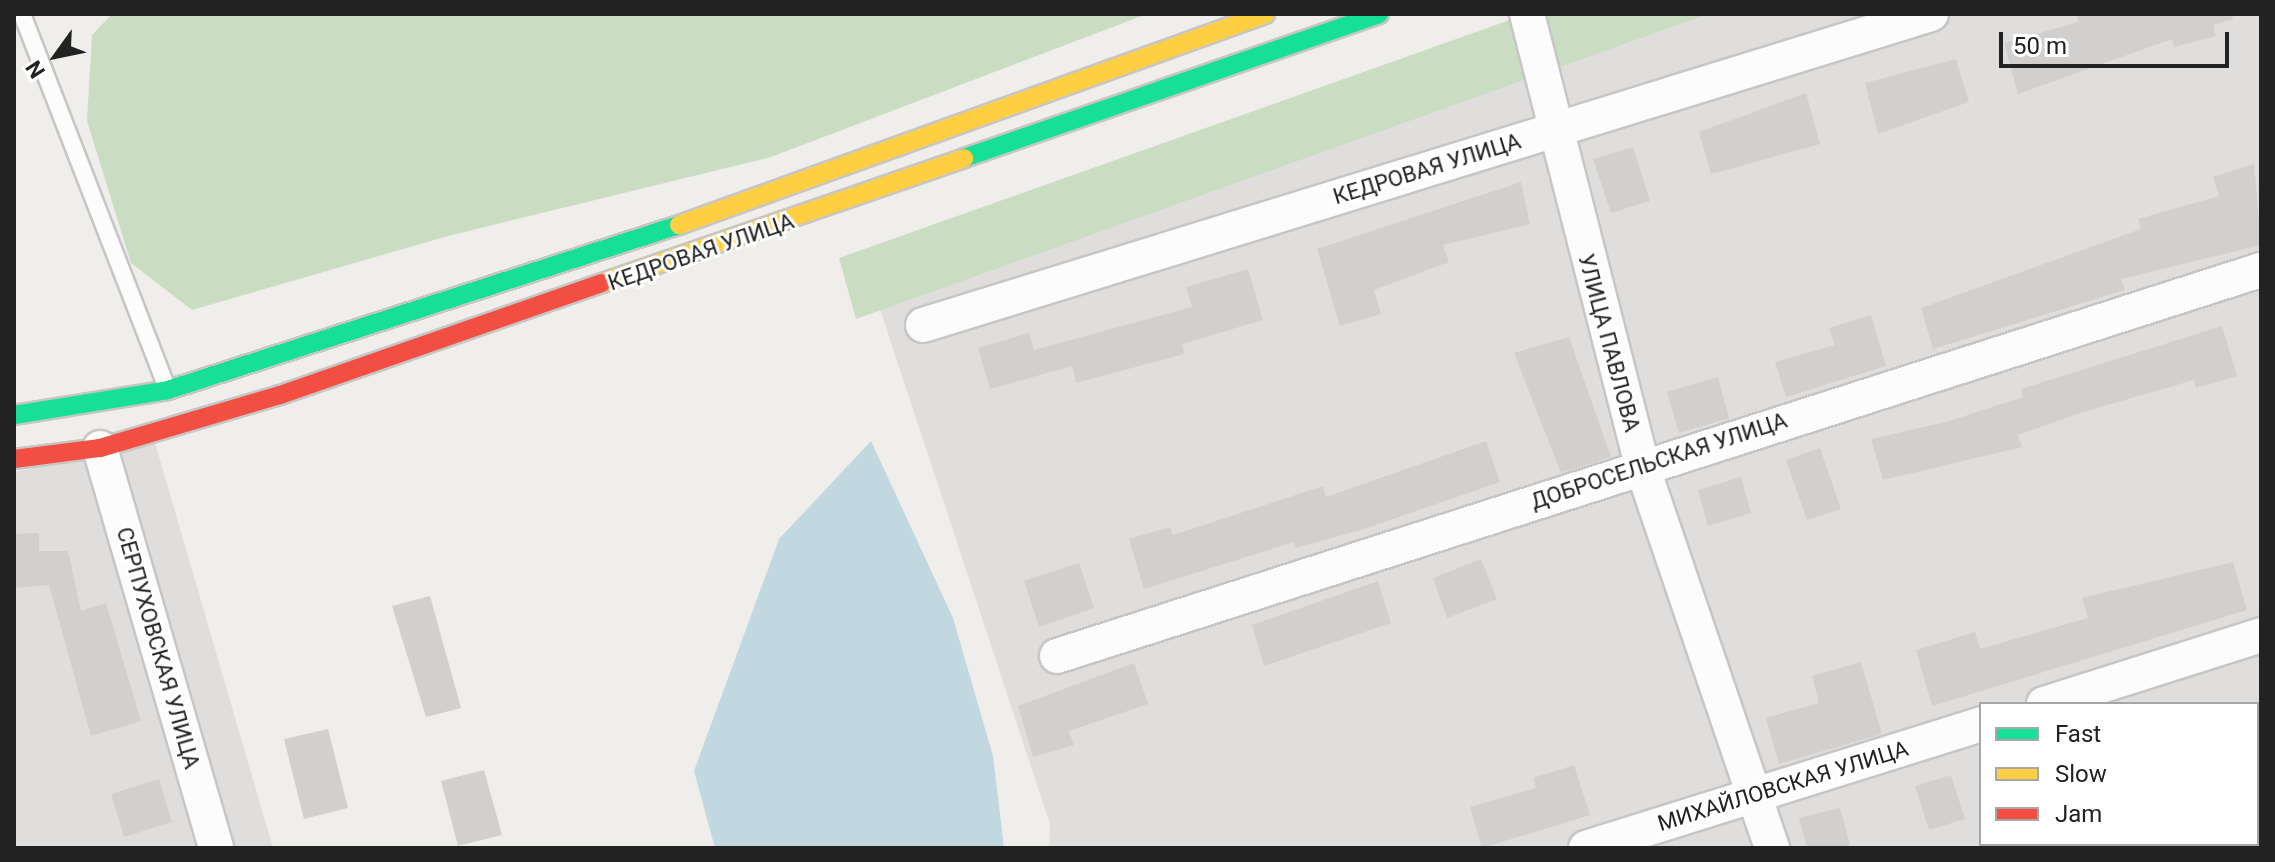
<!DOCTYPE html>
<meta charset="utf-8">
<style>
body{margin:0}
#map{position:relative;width:2275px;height:862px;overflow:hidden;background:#efeeeb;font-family:Roboto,sans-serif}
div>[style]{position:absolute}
.residential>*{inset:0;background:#dfdedc}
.forest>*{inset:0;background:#cadcc2}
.water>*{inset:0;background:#c1d8e0}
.building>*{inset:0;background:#d2d0ce}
.roads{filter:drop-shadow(2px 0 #c7c6c5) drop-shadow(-2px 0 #c7c6c5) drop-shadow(0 2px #c7c6c5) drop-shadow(0 -2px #c7c6c5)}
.lane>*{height:16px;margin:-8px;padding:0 8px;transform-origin:8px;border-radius:8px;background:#fdfcfc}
.street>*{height:34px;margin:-17px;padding:0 17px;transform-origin:17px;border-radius:17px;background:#fdfcfc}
.fast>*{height:18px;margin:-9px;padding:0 9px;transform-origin:9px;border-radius:9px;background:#16e098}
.slow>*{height:18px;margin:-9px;padding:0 9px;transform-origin:9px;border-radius:9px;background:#ffcf43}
.jam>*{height:18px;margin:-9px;padding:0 9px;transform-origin:9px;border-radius:9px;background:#f24e42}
span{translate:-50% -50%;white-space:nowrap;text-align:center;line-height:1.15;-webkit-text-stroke:6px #fff;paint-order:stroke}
.street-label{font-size:22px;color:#222}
.frame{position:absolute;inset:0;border:16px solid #222;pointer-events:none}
.legend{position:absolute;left:1979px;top:702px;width:280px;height:144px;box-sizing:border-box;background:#fff;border:2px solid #a7a7a7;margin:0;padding:10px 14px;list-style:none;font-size:24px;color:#222}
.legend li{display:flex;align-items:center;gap:16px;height:40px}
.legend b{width:40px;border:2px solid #a7a7a7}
.north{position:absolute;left:16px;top:16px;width:80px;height:80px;-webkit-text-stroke:6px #fff;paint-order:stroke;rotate:237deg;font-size:22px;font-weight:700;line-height:32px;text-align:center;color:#222}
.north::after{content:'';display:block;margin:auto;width:28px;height:36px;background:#222;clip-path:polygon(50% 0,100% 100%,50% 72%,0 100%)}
.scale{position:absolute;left:1999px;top:32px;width:230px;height:36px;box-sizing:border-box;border:4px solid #222;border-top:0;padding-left:10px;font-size:24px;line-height:28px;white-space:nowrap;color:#222;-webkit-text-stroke:6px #fff;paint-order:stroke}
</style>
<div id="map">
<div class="residential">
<i style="clip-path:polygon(evenodd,1636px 14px,2261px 14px,2261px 848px,1049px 848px,1050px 824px,871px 282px,1636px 14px,1981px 704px,2257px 704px,2257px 844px,1981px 844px,1981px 704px)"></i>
<i style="clip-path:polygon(155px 443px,273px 848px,14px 848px,14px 472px)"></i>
</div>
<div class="forest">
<i style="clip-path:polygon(112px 14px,1147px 14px,771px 157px,448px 236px,192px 310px,131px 263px,87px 121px,92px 35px)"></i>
<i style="clip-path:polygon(1527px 14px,1708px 14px,856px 319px,839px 258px)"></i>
</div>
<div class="water">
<i style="clip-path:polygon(871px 441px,953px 618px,993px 756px,1004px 848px,715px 848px,694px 771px,779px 539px)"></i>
</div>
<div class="building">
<i style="clip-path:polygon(2076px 14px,2232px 14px,2233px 19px,2213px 25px,2216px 36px,2174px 47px,2172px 39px,2018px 94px,2004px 43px,2079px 22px)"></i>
<i style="clip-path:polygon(1956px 59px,1969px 102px,1878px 134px,1865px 83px)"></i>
<i style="clip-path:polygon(1806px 93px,1820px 144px,1711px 174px,1699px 132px)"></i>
<i style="clip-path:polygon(1633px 147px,1650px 201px,1611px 213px,1593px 159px)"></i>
<i style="clip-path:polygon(2254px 164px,2261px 245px,2121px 279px,2125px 290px,1933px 349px,1921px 308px,2141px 229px,2138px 219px,2219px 196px,2213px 177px)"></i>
<i style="clip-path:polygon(1521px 182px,1530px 224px,1443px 245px,1449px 262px,1374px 290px,1381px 314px,1340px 326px,1317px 249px)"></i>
<i style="clip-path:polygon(1248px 269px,1263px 320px,1182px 344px,1184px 354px,1076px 383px,1072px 366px,990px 389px,978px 348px,1029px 333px,1034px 350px,1192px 307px,1186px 287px)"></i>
<i style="clip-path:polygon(1871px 315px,1886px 366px,1786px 397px,1775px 362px,1835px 345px,1829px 328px)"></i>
<i style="clip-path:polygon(2222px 326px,2237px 376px,2196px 388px,2194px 380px,2083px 412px,2018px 435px,2022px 447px,1883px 480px,1871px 439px,1946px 422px,2023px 397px,2021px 389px)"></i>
<i style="clip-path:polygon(1569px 337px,1611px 457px,1561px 473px,1514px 353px)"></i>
<i style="clip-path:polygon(1718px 377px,1729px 418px,1679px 433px,1667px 392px)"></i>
<i style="clip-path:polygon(1486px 441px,1500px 482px,1361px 530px,1296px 548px,1294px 542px,1144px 589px,1129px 539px,1170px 527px,1173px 535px,1323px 486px,1326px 497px)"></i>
<i style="clip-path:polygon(1820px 448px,1841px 509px,1807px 520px,1786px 460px)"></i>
<i style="clip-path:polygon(1741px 477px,1751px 513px,1708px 526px,1698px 490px)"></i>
<i style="clip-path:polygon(39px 533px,39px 551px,68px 551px,81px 611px,106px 603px,141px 721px,91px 736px,49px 585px,14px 588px,14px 534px)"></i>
<i style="clip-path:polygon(1481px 559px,1497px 599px,1447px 618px,1433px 578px)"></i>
<i style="clip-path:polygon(2233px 562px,2247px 610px,1932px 706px,1916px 650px,1975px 632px,1980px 649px,2088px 618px,2082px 598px)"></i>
<i style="clip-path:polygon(1079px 563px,1094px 608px,1039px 627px,1024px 581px)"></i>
<i style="clip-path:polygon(1378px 581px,1391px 623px,1264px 666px,1252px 625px)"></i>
<i style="clip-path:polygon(430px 596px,461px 708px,426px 717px,392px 606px)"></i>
<i style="clip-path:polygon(1861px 662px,1882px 734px,1779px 764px,1766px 718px,1819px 703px,1812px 676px)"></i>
<i style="clip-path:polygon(1134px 663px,1148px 704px,1069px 731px,1074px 745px,1033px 757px,1018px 706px)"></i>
<i style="clip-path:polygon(328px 729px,348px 808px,304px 819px,284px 739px)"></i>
<i style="clip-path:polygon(1574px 765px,1590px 815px,1482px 848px,1470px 807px,1536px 788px,1533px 778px)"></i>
<i style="clip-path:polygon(484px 770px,502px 835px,458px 846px,441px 781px)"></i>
<i style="clip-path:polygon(1951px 775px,1965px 819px,1929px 830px,1915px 786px)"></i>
<i style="clip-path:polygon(159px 779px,172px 822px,124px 837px,111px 794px)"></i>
<i style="clip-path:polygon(1840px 808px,1851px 848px,1807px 848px,1799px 818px)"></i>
</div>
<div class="roads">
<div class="lane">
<i style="left:22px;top:14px;width:401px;rotate:68.8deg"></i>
</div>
<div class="street">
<i style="left:1527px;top:14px;width:466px;rotate:75.7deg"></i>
<i style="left:1642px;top:466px;width:404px;rotate:71.2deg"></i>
<i style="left:923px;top:325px;width:1055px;rotate:-17.15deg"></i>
<i style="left:100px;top:448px;width:416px;rotate:73.8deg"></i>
<i style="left:1057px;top:656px;width:1264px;rotate:-17.78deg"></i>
<i style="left:2044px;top:704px;width:228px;rotate:-17.6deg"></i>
<i style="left:1586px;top:848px;width:414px;rotate:-17.4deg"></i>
</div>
<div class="fast">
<i style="left:964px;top:158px;width:439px;rotate:-19.1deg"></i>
<i style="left:14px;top:415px;width:156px;rotate:-9.2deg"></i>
<i style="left:168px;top:390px;width:537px;rotate:-17.9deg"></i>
</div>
<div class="slow">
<i style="left:679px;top:225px;width:623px;rotate:-19.8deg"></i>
<i style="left:602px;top:283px;width:383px;rotate:-19deg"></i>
</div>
<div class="jam">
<i style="left:14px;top:459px;width:87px;rotate:-7.3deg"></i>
<i style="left:100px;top:448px;width:188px;rotate:-16.4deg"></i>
<i style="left:280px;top:395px;width:341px;rotate:-19.2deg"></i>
</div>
</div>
<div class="street-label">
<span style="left:1427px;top:169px;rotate:-17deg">КЕДРОВАЯ УЛИЦА</span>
<span style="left:701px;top:252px;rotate:-19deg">КЕДРОВАЯ УЛИЦА</span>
<span style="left:1609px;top:343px;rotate:75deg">УЛИЦА ПАВЛОВА</span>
<span style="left:1659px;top:461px;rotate:-18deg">ДОБРОСЕЛЬСКАЯ УЛИЦА</span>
<span style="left:158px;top:648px;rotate:74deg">СЕРПУХОВСКАЯ УЛИЦА</span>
<span style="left:1783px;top:786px;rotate:-17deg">МИХАЙЛОВСКАЯ УЛИЦА</span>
</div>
<div class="frame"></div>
<ul class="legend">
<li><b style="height:10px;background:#16e098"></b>Fast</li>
<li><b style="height:10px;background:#ffcf43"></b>Slow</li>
<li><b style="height:10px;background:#f24e42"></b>Jam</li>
</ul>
<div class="north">N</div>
<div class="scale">50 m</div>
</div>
